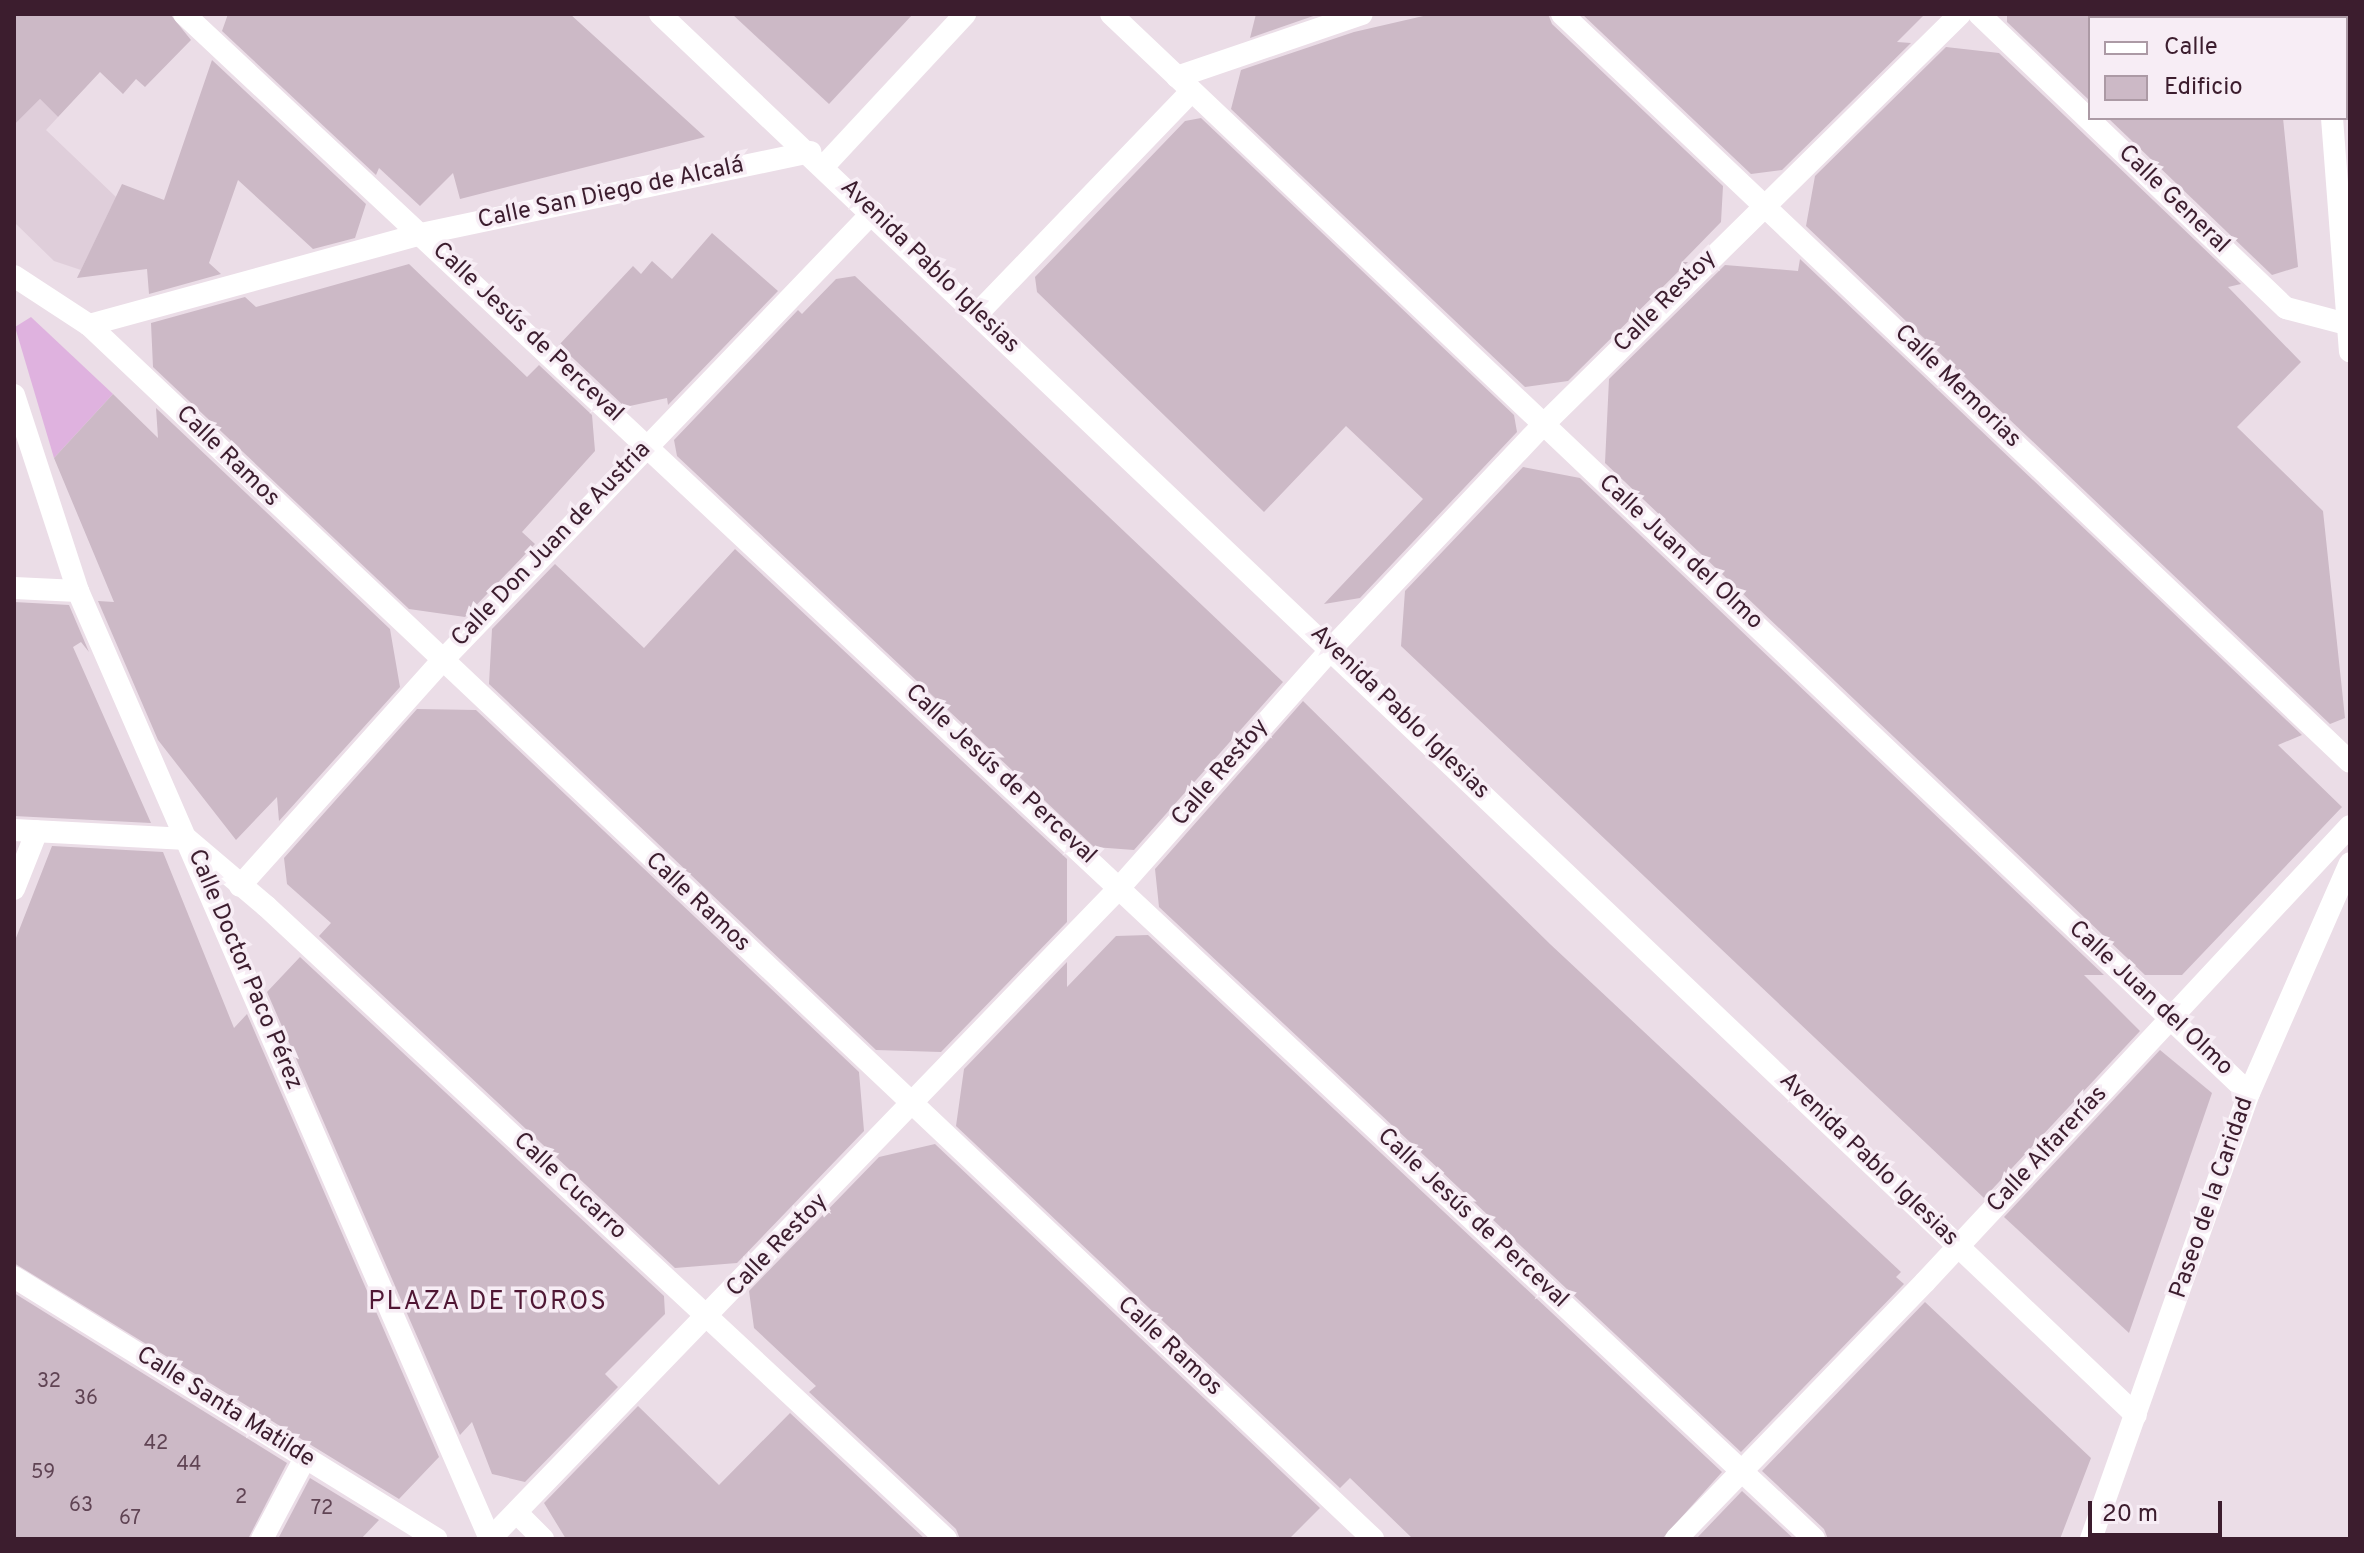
<!DOCTYPE html>
<meta charset="utf-8">
<style>
body{margin:0}
#map{position:relative;width:2364px;height:1553px;overflow:hidden;background:#ebdde7;font-family:Overpass,sans-serif}
div>[style]{position:absolute}
.built>*{inset:0;background:#dfceda}
.green>*{inset:0;background:#dfb2df}
.building>*{inset:0;background:#ccb9c6}
.pedestrian>*{height:22px;margin:-11px;padding:0 11px;transform-origin:11px;border-radius:11px;background:#fff}
.minor>*{height:22px;margin:-11px;padding:0 11px;transform-origin:11px;border-radius:11px;background:#fff}
.tertiary>*{height:22px;margin:-11px;padding:0 11px;transform-origin:11px;border-radius:11px;background:#fff}
span{translate:-50% -50%;white-space:nowrap;text-align:center;line-height:1.15;-webkit-text-stroke:7px #f7edf5;paint-order:stroke}
.number-label{font-size:20px;color:#604454}
.number-label span{-webkit-text-stroke-width:0}
.street-label{font-size:24px;color:#3c1d2e}
.neighbourhood-label{font-size:26px;color:#501734;letter-spacing:2px}
.frame{position:absolute;inset:0;border:16px solid #3c1d2e;pointer-events:none}
.legend{position:absolute;left:2088px;top:16px;width:260px;height:104px;box-sizing:border-box;background:#f7edf5;border:2px solid #ac9aa5;margin:0;padding:10px 14px;list-style:none;font-size:24px;color:#3c1d2e}
.legend li{display:flex;align-items:center;gap:16px;height:40px}
.legend b{width:40px;border:2px solid #ac9aa5}
.scale{position:absolute;left:2088px;top:1501px;width:134px;height:36px;box-sizing:border-box;border:4px solid #3c1d2e;border-top:0;padding-left:10px;font-size:24px;line-height:28px;white-space:nowrap;color:#3c1d2e;-webkit-text-stroke:6px #f7edf5;paint-order:stroke}
</style>
<div id="map">
<div class="built">
<i style="clip-path:polygon(40px 99px,58px 117px,46px 130px,116px 197px,81px 270px,54px 261px,14px 222px,14px 125px)"></i>
</div>
<div class="green">
<i style="clip-path:polygon(31px 317px,113px 394px,54px 458px,15px 327px)"></i>
</div>
<div class="building">
<i style="clip-path:polygon(14px 14px,170px 14px,191px 40px,145px 87px,136px 79px,123px 94px,100px 72px,58px 117px,40px 99px,14px 125px)"></i>
<i style="clip-path:polygon(228px 14px,570px 14px,705px 137px,460px 199px,453px 173px,420px 206px,379px 168px,376px 175px,222px 31px)"></i>
<i style="clip-path:polygon(732px 14px,913px 14px,829px 104px)"></i>
<i style="clip-path:polygon(1256px 14px,1319px 14px,1250px 38px)"></i>
<i style="clip-path:polygon(1432px 14px,1548px 14px,1552px 24px,1723px 186px,1721px 222px,1682px 262px,1688px 262px,1568px 381px,1525px 387px,1231px 109px,1241px 70px,1354px 32px)"></i>
<i style="clip-path:polygon(1582px 14px,1925px 14px,1897px 42px,1911px 43px,1782px 170px,1751px 174px)"></i>
<i style="clip-path:polygon(2007px 14px,2090px 14px,2090px 101px,2007px 22px)"></i>
<i style="clip-path:polygon(1946px 47px,1999px 53px,2241px 284px,2228px 287px,2301px 362px,2237px 427px,2323px 511px,2345px 718px,2330px 724px,1806px 226px,1815px 176px)"></i>
<i style="clip-path:polygon(212px 60px,366px 204px,355px 238px,313px 249px,238px 180px,209px 263px,221px 274px,149px 294px,147px 269px,77px 278px,122px 184px,164px 200px)"></i>
<i style="clip-path:polygon(1201px 118px,1514px 415px,1517px 432px,1360px 598px,1324px 604px,1423px 499px,1346px 426px,1264px 512px,1037px 292px,1035px 277px,1185px 121px)"></i>
<i style="clip-path:polygon(2108px 118px,2283px 118px,2298px 267px,2272px 275px)"></i>
<i style="clip-path:polygon(712px 233px,778px 291px,668px 405px,667px 398px,625px 407px,559px 345px,633px 266px,641px 274px,652px 261px,672px 279px)"></i>
<i style="clip-path:polygon(1800px 259px,2302px 735px,2278px 745px,2342px 807px,2182px 975px,2145px 975px,1605px 463px,1609px 379px,1725px 265px,1798px 271px)"></i>
<i style="clip-path:polygon(409px 264px,527px 377px,539px 365px,592px 415px,595px 451px,522px 532px,535px 544px,465px 617px,409px 609px,153px 367px,151px 323px,245px 297px,256px 307px)"></i>
<i style="clip-path:polygon(855px 276px,1283px 682px,1134px 850px,1094px 847px,677px 456px,674px 440px,798px 310px,802px 314px,836px 279px)"></i>
<i style="clip-path:polygon(113px 394px,158px 438px,156px 408px,390px 629px,400px 687px,279px 821px,277px 797px,236px 840px,158px 740px,98px 601px,114px 602px,54px 458px)"></i>
<i style="clip-path:polygon(1523px 467px,1580px 478px,2104px 975px,2084px 975px,2140px 1031px,1984px 1198px,1401px 646px,1405px 591px)"></i>
<i style="clip-path:polygon(735px 549px,1067px 859px,1067px 922px,941px 1052px,876px 1050px,489px 684px,492px 629px,555px 564px,644px 648px)"></i>
<i style="clip-path:polygon(14px 602px,69px 605px,89px 652px,81px 642px,73px 647px,151px 823px,14px 816px)"></i>
<i style="clip-path:polygon(1303px 701px,1550px 944px,1901px 1272px,1896px 1277px,1904px 1284px,1741px 1452px,1159px 907px,1155px 869px)"></i>
<i style="clip-path:polygon(417px 709px,476px 710px,859px 1072px,864px 1131px,737px 1263px,675px 1268px,319px 936px,331px 923px,287px 884px,284px 858px)"></i>
<i style="clip-path:polygon(52px 846px,163px 852px,234px 1028px,247px 1014px,439px 1457px,399px 1499px,14px 1263px,14px 943px)"></i>
<i style="clip-path:polygon(1148px 935px,1722px 1472px,1662px 1539px,1413px 1539px,1350px 1478px,1340px 1488px,956px 1126px,964px 1069px,1067px 962px,1067px 987px,1116px 936px)"></i>
<i style="clip-path:polygon(300px 957px,664px 1296px,665px 1314px,605px 1374px,618px 1387px,525px 1482px,492px 1474px,472px 1422px,460px 1435px,267px 992px)"></i>
<i style="clip-path:polygon(2160px 1050px,2212px 1093px,2129px 1333px,2004px 1217px)"></i>
<i style="clip-path:polygon(935px 1144px,1320px 1508px,1289px 1539px,960px 1539px,956px 1529px,809px 1392px,816px 1386px,754px 1328px,749px 1291px,879px 1157px)"></i>
<i style="clip-path:polygon(14px 1293px,287px 1463px,248px 1539px,14px 1539px)"></i>
<i style="clip-path:polygon(1925px 1302px,2091px 1458px,2060px 1539px,1828px 1539px,1824px 1529px,1762px 1471px)"></i>
<i style="clip-path:polygon(638px 1406px,719px 1485px,790px 1413px,925px 1539px,566px 1539px,544px 1503px)"></i>
<i style="clip-path:polygon(310px 1478px,379px 1520px,361px 1539px,278px 1539px)"></i>
<i style="clip-path:polygon(1742px 1491px,1794px 1539px,1696px 1539px)"></i>
</div>
<div class="pedestrian">
<i style="left:823px;top:167px;width:209px;rotate:-47.1deg"></i>
<i style="left:978px;top:313px;width:308px;rotate:-46.1deg"></i>
</div>
<div class="minor">
<i style="left:184px;top:14px;width:2232px;rotate:43.09deg"></i>
<i style="left:1111px;top:14px;width:1568px;rotate:43.48deg"></i>
<i style="left:1562px;top:14px;width:1086px;rotate:43.51deg"></i>
<i style="left:1979px;top:14px;width:425px;rotate:43.8deg"></i>
<i style="left:2286px;top:308px;width:66px;rotate:14.9deg"></i>
<i style="left:1177px;top:77px;width:195px;rotate:-18.8deg"></i>
<i style="left:14px;top:276px;width:90px;rotate:33.2deg"></i>
<i style="left:89px;top:325px;width:1767px;rotate:43.39deg"></i>
<i style="left:89px;top:325px;width:344px;rotate:-15.3deg"></i>
<i style="left:421px;top:234px;width:398px;rotate:-11.9deg"></i>
<i style="left:14px;top:395px;width:206px;rotate:71.9deg"></i>
<i style="left:78px;top:591px;width:1034px;rotate:66.51deg"></i>
<i style="left:14px;top:588px;width:64px;rotate:2.7deg"></i>
<i style="left:14px;top:830px;width:173px;rotate:3deg"></i>
<i style="left:187px;top:839px;width:104px;rotate:40.3deg"></i>
<i style="left:266px;top:906px;width:929px;rotate:42.95deg"></i>
<i style="left:240px;top:886px;width:301px;rotate:-48.1deg"></i>
<i style="left:441px;top:662px;width:624px;rotate:-46.17deg"></i>
<i style="left:14px;top:889px;width:62px;rotate:-68.4deg"></i>
<i style="left:14px;top:1277px;width:497px;rotate:31.8deg"></i>
<i style="left:519px;top:1515px;width:34px;rotate:45deg"></i>
<i style="left:262px;top:1539px;width:92px;rotate:-62deg"></i>
</div>
<div class="tertiary">
<i style="left:660px;top:14px;width:2035px;rotate:43.51deg"></i>
<i style="left:2323px;top:14px;width:4px;rotate:76deg"></i>
<i style="left:2332px;top:118px;width:234px;rotate:85.6deg"></i>
<i style="left:490px;top:1539px;width:907px;rotate:-45.98deg"></i>
<i style="left:1120px;top:887px;width:318px;rotate:-48.4deg"></i>
<i style="left:1331px;top:649px;width:310px;rotate:-46.6deg"></i>
<i style="left:1544px;top:424px;width:584px;rotate:-44.58deg"></i>
<i style="left:1676px;top:1539px;width:358px;rotate:-45.9deg"></i>
<i style="left:1925px;top:1282px;width:623px;rotate:-47.02deg"></i>
<i style="left:2091px;top:1539px;width:473px;rotate:-70.5deg"></i>
<i style="left:2249px;top:1093px;width:251px;rotate:-66.3deg"></i>
</div>
<div class="number-label">
<span style="left:49px;top:1382px">32</span>
<span style="left:86px;top:1399px">36</span>
<span style="left:156px;top:1444px">42</span>
<span style="left:189px;top:1465px">44</span>
<span style="left:43px;top:1473px">59</span>
<span style="left:241px;top:1498px">2</span>
<span style="left:81px;top:1506px">63</span>
<span style="left:322px;top:1509px">72</span>
<span style="left:130px;top:1519px">67</span>
</div>
<div class="street-label">
<span style="left:611px;top:194px;rotate:-12deg">Calle San Diego de Alcalá</span>
<span style="left:2173px;top:200px;rotate:44deg">Calle General</span>
<span style="left:929px;top:267px;rotate:44deg">Avenida Pablo Iglesias</span>
<span style="left:1666px;top:302px;rotate:-45deg">Calle Restoy</span>
<span style="left:527px;top:333px;rotate:43deg">Calle Jesús de Perceval</span>
<span style="left:1957px;top:387px;rotate:44deg">Calle Memorias</span>
<span style="left:227px;top:457px;rotate:44deg">Calle Ramos</span>
<span style="left:552px;top:545px;rotate:-46deg">Calle Don Juan de Austria</span>
<span style="left:1680px;top:553px;rotate:43deg">Calle Juan del Olmo</span>
<span style="left:1399px;top:713px;rotate:44deg">Avenida Pablo Iglesias</span>
<span style="left:1221px;top:773px;rotate:-49deg">Calle Restoy</span>
<span style="left:1000px;top:775px;rotate:43deg">Calle Jesús de Perceval</span>
<span style="left:697px;top:903px;rotate:43deg">Calle Ramos</span>
<span style="left:244px;top:970px;rotate:67deg">Calle Doctor Paco Pérez</span>
<span style="left:2150px;top:999px;rotate:43deg">Calle Juan del Olmo</span>
<span style="left:2048px;top:1150px;rotate:-47deg">Calle Alfarerías</span>
<span style="left:1868px;top:1160px;rotate:44deg">Avenida Pablo Iglesias</span>
<span style="left:569px;top:1187px;rotate:43deg">Calle Cucarro</span>
<span style="left:2213px;top:1198px;rotate:-71deg">Paseo de la Caridad</span>
<span style="left:1472px;top:1219px;rotate:43deg">Calle Jesús de Perceval</span>
<span style="left:778px;top:1246px;rotate:-46deg">Calle Restoy</span>
<span style="left:1169px;top:1347px;rotate:43deg">Calle Ramos</span>
<span style="left:225px;top:1408px;rotate:32deg">Calle Santa Matilde</span>
</div>
<div class="neighbourhood-label">
<span style="left:488px;top:1303px">PLAZA DE TOROS</span>
</div>
<div class="frame"></div>
<ul class="legend">
<li><b style="height:10px;background:#fff"></b>Calle</li>
<li><b style="height:22px;background:#ccb9c6"></b>Edificio</li>
</ul>
<div class="scale">20 m</div>
</div>
